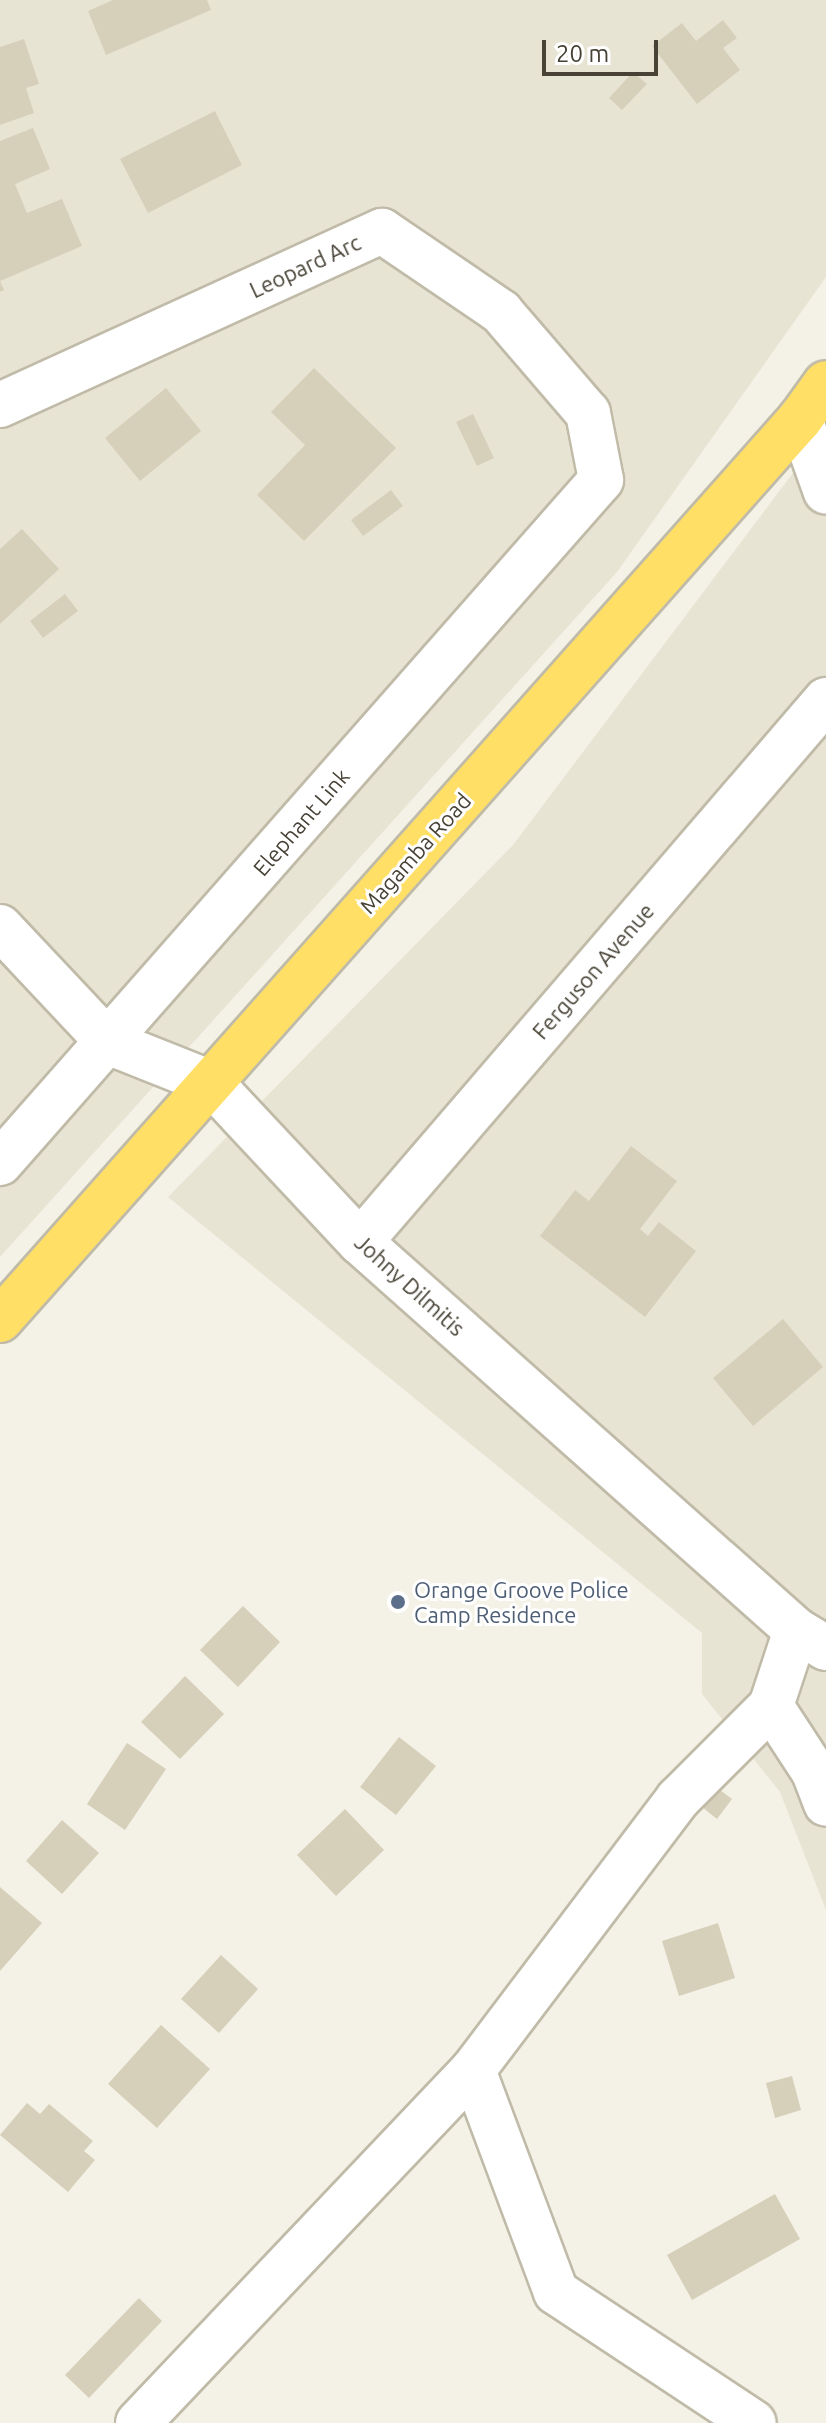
<!DOCTYPE html>
<style>
body{margin:0}
#map{position:relative;width:826px;height:2423px;overflow:hidden;background:#f4f2e6;font-family:Ubuntu,sans-serif}
div>[style]{position:absolute}
.residential>*{inset:0;background:#e8e4d4}
.building>*{inset:0;background:#d6cfba}
.roads{filter:drop-shadow(2px 0 #c0bba8) drop-shadow(-2px 0 #c0bba8) drop-shadow(0 2px #c0bba8) drop-shadow(0 -2px #c0bba8)}
.minor>*{height:44px;margin:-22px;padding:0 22px;transform-origin:22px;border-radius:22px;background:#fff}
.highway>*{height:44px;margin:-22px;padding:0 22px;transform-origin:22px;border-radius:22px;background:#ffdf66}
.dots>*{width:22px;height:22px;translate:-50% -50%;box-sizing:border-box;border:4px solid #fff;border-radius:50%}
span{translate:-50% -50%;white-space:nowrap;text-align:center;line-height:1.15;-webkit-text-stroke:6px #fff;paint-order:stroke}
.street-label{font-size:22px;color:#474235}
.service-label{font-size:22px;color:#4e5e75}
.left{translate:0 -50%;text-align:left}
.scale{position:absolute;left:542px;top:40px;width:116px;height:36px;box-sizing:border-box;border:4px solid #474235;border-top:0;padding-left:10px;font-size:24px;line-height:28px;white-space:nowrap;color:#474235;-webkit-text-stroke:6px #fff;paint-order:stroke}
</style>
<div id="map">
<div class="residential">
<i style="clip-path:polygon(0 0,826px 0,826px 277px,617px 572px,0 1257px)"></i>
<i style="clip-path:polygon(826px 429px,826px 1910px,780px 1792px,702px 1694px,702px 1633px,168px 1197px,513px 845px)"></i>
</div>
<div class="building">
<i style="clip-path:polygon(113px 0,207px 0,211px 10px,106px 55px,88px 11px)"></i>
<i style="clip-path:polygon(723px 20px,737px 38px,723px 48px,740px 70px,697px 104px,652px 46px,682px 23px,696px 41px)"></i>
<i style="clip-path:polygon(24px 39px,39px 84px,26px 88px,34px 113px,0 125px,0 47px)"></i>
<i style="clip-path:polygon(633px 72px,647px 84px,622px 110px,609px 98px)"></i>
<i style="clip-path:polygon(215px 111px,242px 165px,148px 213px,120px 159px)"></i>
<i style="clip-path:polygon(33px 128px,50px 169px,15px 184px,27px 213px,62px 199px,82px 246px,0 281px,4px 290px,0 292px,0 141px)"></i>
<i style="clip-path:polygon(314px 368px,396px 448px,304px 541px,257px 495px,305px 445px,271px 412px)"></i>
<i style="clip-path:polygon(166px 388px,201px 431px,140px 481px,105px 438px)"></i>
<i style="clip-path:polygon(473px 414px,494px 458px,477px 466px,456px 422px)"></i>
<i style="clip-path:polygon(391px 490px,403px 506px,363px 536px,351px 520px)"></i>
<i style="clip-path:polygon(22px 529px,59px 569px,0 624px,0 549px)"></i>
<i style="clip-path:polygon(65px 594px,78px 611px,43px 638px,30px 621px)"></i>
<i style="clip-path:polygon(631px 1146px,677px 1181px,640px 1229px,648px 1236px,659px 1222px,696px 1251px,645px 1317px,540px 1236px,575px 1190px,589px 1201px)"></i>
<i style="clip-path:polygon(783px 1319px,823px 1367px,753px 1426px,713px 1378px)"></i>
<i style="clip-path:polygon(243px 1606px,280px 1642px,238px 1687px,200px 1650px)"></i>
<i style="clip-path:polygon(185px 1676px,224px 1714px,180px 1759px,141px 1722px)"></i>
<i style="clip-path:polygon(399px 1737px,436px 1766px,396px 1815px,360px 1787px)"></i>
<i style="clip-path:polygon(127px 1743px,166px 1769px,125px 1830px,87px 1804px)"></i>
<i style="clip-path:polygon(712px 1784px,732px 1799px,717px 1819px,697px 1803px)"></i>
<i style="clip-path:polygon(345px 1809px,384px 1850px,336px 1896px,297px 1855px)"></i>
<i style="clip-path:polygon(62px 1820px,99px 1853px,62px 1894px,26px 1861px)"></i>
<i style="clip-path:polygon(0 1887px,42px 1923px,0 1971px)"></i>
<i style="clip-path:polygon(718px 1923px,735px 1978px,679px 1996px,662px 1941px)"></i>
<i style="clip-path:polygon(221px 1955px,258px 1989px,219px 2033px,181px 1999px)"></i>
<i style="clip-path:polygon(161px 2025px,210px 2069px,157px 2128px,108px 2084px)"></i>
<i style="clip-path:polygon(792px 2076px,801px 2110px,775px 2118px,766px 2083px)"></i>
<i style="clip-path:polygon(27px 2103px,40px 2114px,49px 2104px,93px 2141px,84px 2151px,95px 2160px,68px 2192px,0 2135px)"></i>
<i style="clip-path:polygon(775px 2194px,800px 2239px,692px 2300px,667px 2255px)"></i>
<i style="clip-path:polygon(139px 2298px,162px 2321px,89px 2398px,65px 2375px)"></i>
</div>
<div class="roads">
<div class="minor">
<i style="left:0;top:405px;width:420px;rotate:-24.5deg"></i>
<i style="left:382px;top:231px;width:144px;rotate:34.2deg"></i>
<i style="left:501px;top:312px;width:133px;rotate:49.3deg"></i>
<i style="left:588px;top:413px;width:68px;rotate:79deg"></i>
<i style="left:601px;top:480px;width:910px;rotate:131.35deg"></i>
<i style="left:800px;top:419px;width:77px;rotate:70.4deg"></i>
<i style="left:0;top:927px;width:158px;rotate:46.8deg"></i>
<i style="left:108px;top:1042px;width:111px;rotate:21.7deg"></i>
<i style="left:211px;top:1083px;width:218px;rotate:46.9deg"></i>
<i style="left:360px;top:1242px;width:584px;rotate:41.67deg"></i>
<i style="left:796px;top:1630px;width:35px;rotate:31deg"></i>
<i style="left:360px;top:1242px;width:715px;rotate:-49.31deg"></i>
<i style="left:796px;top:1630px;width:80px;rotate:108.2deg"></i>
<i style="left:771px;top:1706px;width:79px;rotate:56.9deg"></i>
<i style="left:814px;top:1772px;width:34px;rotate:69deg"></i>
<i style="left:473px;top:2070px;width:237px;rotate:69.5deg"></i>
<i style="left:556px;top:2292px;width:237px;rotate:33.5deg"></i>
<i style="left:138px;top:2423px;width:487px;rotate:-46.5deg"></i>
<i style="left:473px;top:2070px;width:340px;rotate:-52.9deg"></i>
<i style="left:678px;top:1799px;width:132px;rotate:-45deg"></i>
</div>
<div class="highway">
<i style="left:0;top:1320px;width:1205px;rotate:-48.4deg"></i>
<i style="left:800px;top:419px;width:44px;rotate:-54.2deg"></i>
</div>
</div>
<div class="dots">
<i style="left:398px;top:1602px;background:#5c6f8a"></i>
</div>
<div class="street-label">
<span style="left:305px;top:266px;rotate:-25deg">Leopard Arc</span>
<span style="left:301px;top:822px;rotate:-49deg">Elephant Link</span>
<span style="left:415px;top:853px;rotate:-48deg">Magamba Road</span>
<span style="left:593px;top:971px;rotate:-49deg">Ferguson Avenue</span>
<span style="left:410px;top:1285px;rotate:42deg">Johny Dilmitis</span>
</div>
<div class="service-label">
<span class="left" style="left:414px;top:1602px">Orange Groove Police<br>Camp Residence</span>
</div>
<div class="scale">20 m</div>
</div>
